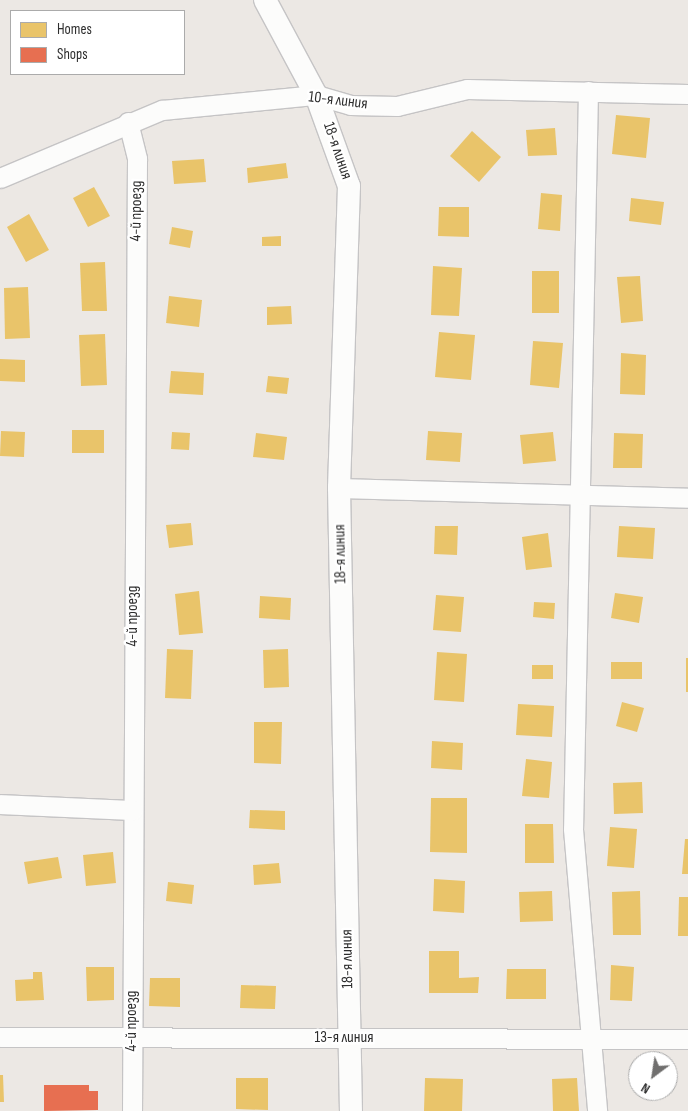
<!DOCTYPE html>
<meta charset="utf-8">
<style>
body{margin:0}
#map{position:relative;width:688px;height:1111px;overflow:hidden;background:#ece8e4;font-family:"Sofia Sans Condensed",sans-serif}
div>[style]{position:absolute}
.homes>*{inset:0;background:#e9c46a}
.shops>*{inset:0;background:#e76f51}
.roads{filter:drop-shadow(1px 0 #c5c4c5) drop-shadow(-1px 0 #c5c4c5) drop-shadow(0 1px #c5c4c5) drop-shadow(0 -1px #c5c4c5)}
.minor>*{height:19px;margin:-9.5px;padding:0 9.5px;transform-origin:9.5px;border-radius:9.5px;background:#fcfcfb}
.tertiary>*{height:22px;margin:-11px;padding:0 11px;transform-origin:11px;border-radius:11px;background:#fcfcfb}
span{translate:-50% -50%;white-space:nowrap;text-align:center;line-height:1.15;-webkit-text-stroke:5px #fff;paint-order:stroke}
.street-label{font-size:16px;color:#2e2e2e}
.legend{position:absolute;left:10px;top:10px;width:175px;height:65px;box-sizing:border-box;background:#fff;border:1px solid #ababab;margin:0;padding:6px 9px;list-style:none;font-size:15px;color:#2e2e2e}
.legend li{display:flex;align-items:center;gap:10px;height:25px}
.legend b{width:25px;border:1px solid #ababab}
.north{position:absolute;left:628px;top:1051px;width:50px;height:50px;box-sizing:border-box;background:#fff;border:1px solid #ababab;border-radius:50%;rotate:211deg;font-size:14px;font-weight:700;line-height:20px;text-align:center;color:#2e2e2e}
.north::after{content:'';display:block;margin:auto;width:18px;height:22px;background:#706f6e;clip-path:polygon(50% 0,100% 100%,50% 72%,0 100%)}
</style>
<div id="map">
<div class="homes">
<i style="clip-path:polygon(616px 115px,650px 118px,646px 158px,612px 154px)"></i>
<i style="clip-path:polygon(555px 128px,557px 155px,528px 156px,526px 130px)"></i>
<i style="clip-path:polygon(472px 131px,501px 157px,479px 182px,450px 156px)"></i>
<i style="clip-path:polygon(204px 159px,206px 182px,174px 184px,172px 161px)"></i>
<i style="clip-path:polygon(286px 163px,288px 178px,248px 183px,247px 168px)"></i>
<i style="clip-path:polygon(94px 187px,110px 216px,88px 227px,73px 198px)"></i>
<i style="clip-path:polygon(541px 193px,562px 195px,560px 231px,538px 229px)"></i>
<i style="clip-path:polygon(631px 198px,664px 202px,661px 225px,629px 221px)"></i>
<i style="clip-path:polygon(439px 207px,469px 207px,469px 237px,438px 236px)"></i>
<i style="clip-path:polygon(29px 214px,49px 250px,26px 262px,7px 227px)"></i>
<i style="clip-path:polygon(172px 227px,193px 231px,190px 248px,169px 244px)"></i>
<i style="clip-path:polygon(281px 236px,281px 246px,262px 246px,262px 237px)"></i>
<i style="clip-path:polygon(105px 262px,107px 311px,82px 311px,80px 263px)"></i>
<i style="clip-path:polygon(433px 266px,462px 268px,459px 316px,431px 315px)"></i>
<i style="clip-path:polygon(532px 271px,559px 271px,559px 313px,532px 313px)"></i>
<i style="clip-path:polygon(640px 276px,643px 321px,621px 323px,617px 277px)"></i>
<i style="clip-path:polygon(28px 287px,30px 338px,5px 339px,4px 288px)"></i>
<i style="clip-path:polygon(169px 296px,202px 300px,199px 327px,166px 323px)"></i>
<i style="clip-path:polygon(291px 306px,292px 324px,267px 325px,267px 307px)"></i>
<i style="clip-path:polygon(439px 332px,475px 335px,471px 380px,435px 377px)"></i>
<i style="clip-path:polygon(105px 334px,107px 385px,81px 386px,79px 335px)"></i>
<i style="clip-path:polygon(533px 341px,563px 343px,559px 388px,530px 385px)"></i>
<i style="clip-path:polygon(621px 353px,646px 355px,645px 395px,620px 394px)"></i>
<i style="clip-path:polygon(0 359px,25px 360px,25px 382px,0 381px)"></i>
<i style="clip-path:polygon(171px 371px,204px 373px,203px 395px,169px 393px)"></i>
<i style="clip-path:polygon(268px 376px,289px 378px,287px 394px,266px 392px)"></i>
<i style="clip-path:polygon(72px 430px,104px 430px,104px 453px,72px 453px)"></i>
<i style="clip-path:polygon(1px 431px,25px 432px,24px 457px,0 456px)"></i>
<i style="clip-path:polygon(428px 431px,462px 433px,460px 462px,426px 460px)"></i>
<i style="clip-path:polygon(172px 432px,190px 433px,189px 450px,171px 449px)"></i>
<i style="clip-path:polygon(553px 432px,556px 461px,523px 464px,520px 435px)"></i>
<i style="clip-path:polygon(256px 433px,287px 437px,284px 460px,253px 457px)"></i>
<i style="clip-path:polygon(614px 433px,643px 434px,642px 468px,613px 468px)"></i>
<i style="clip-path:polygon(191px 523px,193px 545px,169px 548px,166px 525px)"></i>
<i style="clip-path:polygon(435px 526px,458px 526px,457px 555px,434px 554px)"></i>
<i style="clip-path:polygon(619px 526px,655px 528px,653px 559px,617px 557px)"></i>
<i style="clip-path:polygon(548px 533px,552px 567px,526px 570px,522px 537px)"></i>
<i style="clip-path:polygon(199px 591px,203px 633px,179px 635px,175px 594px)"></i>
<i style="clip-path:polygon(615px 593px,643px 597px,639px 623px,611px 618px)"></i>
<i style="clip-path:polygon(436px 595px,464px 597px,461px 632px,433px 630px)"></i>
<i style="clip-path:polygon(260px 596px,291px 598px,290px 620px,259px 618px)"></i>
<i style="clip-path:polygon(534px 602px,555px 603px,554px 619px,533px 617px)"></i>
<i style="clip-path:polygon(167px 649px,193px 650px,191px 699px,165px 698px)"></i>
<i style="clip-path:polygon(288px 649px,289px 687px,264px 688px,263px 650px)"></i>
<i style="clip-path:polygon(437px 652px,467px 654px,464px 702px,434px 700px)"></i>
<i style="clip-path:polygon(686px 658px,688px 658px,688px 692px,686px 692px)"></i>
<i style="clip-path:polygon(611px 662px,642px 662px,642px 679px,611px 679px)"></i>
<i style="clip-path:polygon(532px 665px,553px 665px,553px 679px,532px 679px)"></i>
<i style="clip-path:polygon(622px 702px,644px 708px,637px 732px,616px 726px)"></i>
<i style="clip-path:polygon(518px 704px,554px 706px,552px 737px,516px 735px)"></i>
<i style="clip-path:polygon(254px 722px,282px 722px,281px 764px,254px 763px)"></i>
<i style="clip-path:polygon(432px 741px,463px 743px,462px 770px,431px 768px)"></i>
<i style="clip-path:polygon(526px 759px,552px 762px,549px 798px,522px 796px)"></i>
<i style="clip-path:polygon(642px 782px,643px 813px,614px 814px,613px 783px)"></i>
<i style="clip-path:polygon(431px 798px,467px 798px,467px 853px,430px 852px)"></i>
<i style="clip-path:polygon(250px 810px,285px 811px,285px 830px,249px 828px)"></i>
<i style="clip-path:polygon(525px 824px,553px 824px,554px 863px,525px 863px)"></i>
<i style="clip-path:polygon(610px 827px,637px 829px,634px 868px,607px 866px)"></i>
<i style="clip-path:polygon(685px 839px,688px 839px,688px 874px,682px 874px)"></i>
<i style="clip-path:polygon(113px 852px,116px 883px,86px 886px,83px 855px)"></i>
<i style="clip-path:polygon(58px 857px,62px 878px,28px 884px,24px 862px)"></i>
<i style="clip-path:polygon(279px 863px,281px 883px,254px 885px,253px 865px)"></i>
<i style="clip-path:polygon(434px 879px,465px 881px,464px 913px,433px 911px)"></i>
<i style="clip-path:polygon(168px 882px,194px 885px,192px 904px,166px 901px)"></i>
<i style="clip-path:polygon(552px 891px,553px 921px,520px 922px,519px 892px)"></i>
<i style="clip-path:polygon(640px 891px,641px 935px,613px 935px,612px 892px)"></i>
<i style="clip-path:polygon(679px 897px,688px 897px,688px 936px,678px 936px)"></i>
<i style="clip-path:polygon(429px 951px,459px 951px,459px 978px,479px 977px,478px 993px,429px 993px)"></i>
<i style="clip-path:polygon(611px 965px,634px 967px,632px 1001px,610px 1000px)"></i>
<i style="clip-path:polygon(86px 967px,114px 967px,114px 1000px,87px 1001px)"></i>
<i style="clip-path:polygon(507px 969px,546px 969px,546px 999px,506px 999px)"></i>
<i style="clip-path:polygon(33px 972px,42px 972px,44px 1000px,16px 1001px,15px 980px,33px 979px)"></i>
<i style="clip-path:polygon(150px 978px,180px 978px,180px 1007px,149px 1006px)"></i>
<i style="clip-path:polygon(241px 985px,276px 986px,275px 1009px,240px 1008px)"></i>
<i style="clip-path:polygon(0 1075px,3px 1075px,4px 1102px,0 1102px)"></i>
<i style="clip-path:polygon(236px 1078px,268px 1078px,268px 1110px,236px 1109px)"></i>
<i style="clip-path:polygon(425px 1078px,463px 1079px,462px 1111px,424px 1111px)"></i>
<i style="clip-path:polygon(577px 1078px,579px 1111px,553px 1111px,552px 1079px)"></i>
</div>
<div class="shops">
<i style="clip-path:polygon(44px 1085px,89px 1085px,89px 1091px,98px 1091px,98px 1110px,44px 1111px)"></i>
</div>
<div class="roads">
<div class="minor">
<i style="left:588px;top:91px;width:738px;rotate:91.16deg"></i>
<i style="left:573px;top:829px;width:283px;rotate:85.1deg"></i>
<i style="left:128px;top:122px;width:38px;rotate:76deg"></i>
<i style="left:137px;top:159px;width:952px;rotate:90.3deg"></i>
<i style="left:0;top:178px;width:176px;rotate:-22.8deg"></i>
<i style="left:162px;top:110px;width:155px;rotate:-5.6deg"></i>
<i style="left:316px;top:95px;width:35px;rotate:16deg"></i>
<i style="left:350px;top:105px;width:47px;rotate:1.2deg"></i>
<i style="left:397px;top:106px;width:72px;rotate:-13.7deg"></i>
<i style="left:467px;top:89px;width:221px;rotate:1.3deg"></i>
<i style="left:339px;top:488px;width:349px;rotate:1.6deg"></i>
<i style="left:0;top:804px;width:133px;rotate:2.6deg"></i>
<i style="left:0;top:1037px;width:688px;rotate:0.17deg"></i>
</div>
<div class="tertiary">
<i style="left:265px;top:0;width:108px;rotate:61.8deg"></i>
<i style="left:316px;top:95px;width:97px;rotate:70.1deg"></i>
<i style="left:349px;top:186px;width:302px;rotate:91.9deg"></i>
<i style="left:339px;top:488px;width:623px;rotate:88.9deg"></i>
</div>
</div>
<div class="street-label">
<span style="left:338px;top:101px;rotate:7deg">10-я линия</span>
<span style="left:337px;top:151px;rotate:71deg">18-я линия</span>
<span style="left:137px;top:211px;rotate:-89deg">4-й проезд</span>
<span style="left:341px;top:554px;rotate:-91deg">18-я линия</span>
<span style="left:133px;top:616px;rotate:-90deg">4-й проезд</span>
<span style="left:348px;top:959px;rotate:-91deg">18-я линия</span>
<span style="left:132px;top:1021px;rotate:-90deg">4-й проезд</span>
<span style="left:344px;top:1038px">13-я линия</span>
</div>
<ul class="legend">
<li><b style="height:14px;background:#e9c46a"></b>Homes</li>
<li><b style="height:14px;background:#e76f51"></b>Shops</li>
</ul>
<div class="north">N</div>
</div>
